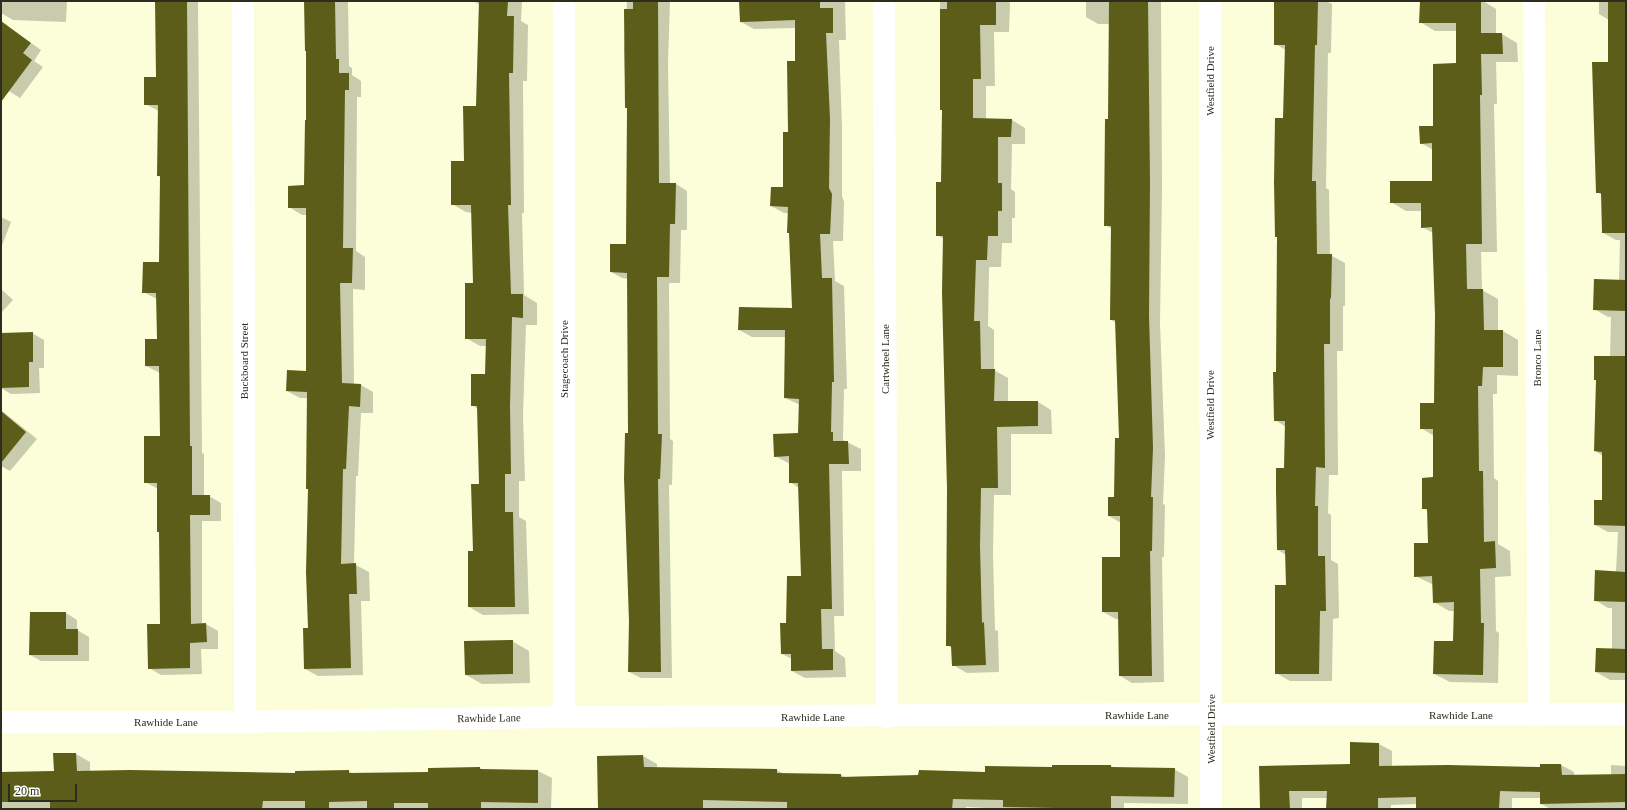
<!DOCTYPE html>
<style>
body{margin:0}
#map{position:relative;width:1627px;height:810px;overflow:hidden;background:#fbfed8;font-family:Georgia,serif}
div>[style]{position:absolute}
.shadow>*{inset:0;background:#0003}
.building>*{inset:0;background:#5b5d18}
.minor>*{height:22px;margin:-11px;padding:0 11px;transform-origin:11px;border-radius:11px;background:#fff}
span{translate:-50% -50%;white-space:nowrap;text-align:center;line-height:1.15;-webkit-text-stroke:4px #fff;paint-order:stroke}
.street-label{font-size:11px;color:#2c2d1e}
.frame{position:absolute;inset:0;border:2px solid #2c2d1e;pointer-events:none}
.scale{position:absolute;left:8px;top:784px;width:69px;height:18px;box-sizing:border-box;border:2px solid #2c2d1e;border-top:0;padding-left:5px;font-size:12px;line-height:14px;white-space:nowrap;color:#2c2d1e;-webkit-text-stroke:3px #fff;paint-order:stroke}
</style>
<div id="map">
<div class="shadow">
<i style="clip-path:polygon(1px 1px,67px 1px,66px 22px,13px 20px,1px 13px)"></i>
<i style="clip-path:polygon(156px 1px,198px 1px,202px 453px,204px 454px,204px 496px,209px 496px,221px 503px,221px 521px,202px 521px,202px 625px,206px 624px,218px 631px,218px 649px,201px 649px,202px 674px,161px 675px,149px 668px,161px 625px,160px 533px,158px 532px,158px 489px,145px 482px,161px 437px,160px 373px,146px 366px,158px 340px,157px 299px,143px 292px,160px 264px,161px 177px,158px 176px,159px 111px,145px 104px,157px 78px)"></i>
<i style="clip-path:polygon(305px 1px,348px 1px,349px 66px,352px 68px,352px 75px,361px 81px,361px 97px,357px 97px,356px 251px,365px 257px,365px 290px,353px 289px,354px 385px,361px 385px,373px 392px,373px 413px,361px 413px,358px 476px,356px 476px,354px 564px,369px 572px,370px 601px,361px 601px,363px 675px,318px 676px,305px 669px,309px 629px,308px 398px,300px 398px,287px 391px,307px 372px,307px 215px,302px 215px,289px 207px,305px 186px,307px 121px,307px 52px,306px 51px)"></i>
<i style="clip-path:polygon(473px 1px,522px 1px,521px 21px,528px 25px,527px 81px,523px 81px,524px 213px,522px 213px,524px 295px,537px 303px,537px 325px,526px 325px,523px 415px,525px 481px,519px 481px,519px 517px,526px 521px,529px 614px,483px 615px,469px 607px,480px 485px,478px 409px,472px 405px,486px 375px,487px 346px,480px 346px,466px 338px,474px 284px,472px 213px,466px 212px,452px 204px,465px 162px,477px 107px,480px 5px)"></i>
<i style="clip-path:polygon(627px 1px,670px 1px,668px 63px,670px 184px,676px 184px,687px 191px,687px 230px,681px 230px,680px 283px,669px 283px,670px 439px,673px 441px,672px 485px,669px 485px,672px 678px,641px 678px,629px 672px,628px 279px,622px 278px,611px 272px,627px 245px,628px 109px,626px 108px,624px 50px)"></i>
<i style="clip-path:polygon(740px 1px,845px 1px,846px 40px,839px 40px,842px 127px,842px 196px,844px 202px,843px 241px,833px 241px,835px 281px,844px 286px,847px 389px,844px 389px,843px 440px,861px 449px,861px 471px,842px 471px,844px 616px,834px 616px,835px 651px,845px 658px,846px 677px,805px 678px,792px 671px,792px 659px,782px 654px,787px 624px,802px 577px,799px 488px,790px 482px,790px 464px,775px 456px,799px 434px,800px 405px,785px 398px,786px 337px,752px 337px,739px 330px,793px 309px,789px 213px,784px 213px,771px 206px,784px 188px,796px 62px,796px 28px,754px 29px,741px 22px)"></i>
<i style="clip-path:polygon(940px 1px,1007px 1px,1010px 3px,1009px 32px,994px 32px,995px 86px,986px 86px,986px 120px,1012px 120px,1025px 128px,1025px 144px,1012px 144px,1011px 189px,1015px 192px,1015px 218px,1012px 218px,1012px 243px,1002px 243px,1001px 267px,989px 267px,988px 326px,994px 330px,994px 370px,1008px 378px,1008px 402px,1038px 402px,1051px 410px,1052px 434px,1011px 434px,1011px 495px,994px 495px,993px 556px,995px 630px,998px 631px,999px 672px,967px 673px,953px 665px,952px 648px,947px 645px,948px 489px,944px 239px,937px 235px,942px 183px,943px 111px,941px 109px)"></i>
<i style="clip-path:polygon(1086px 1px,1161px 1px,1162px 189px,1160px 323px,1165px 456px,1163px 504px,1165px 505px,1164px 557px,1162px 557px,1164px 682px,1132px 683px,1120px 676px,1119px 619px,1116px 619px,1103px 612px,1121px 558px,1121px 523px,1109px 516px,1115px 498px,1120px 439px,1116px 323px,1111px 320px,1112px 229px,1105px 225px,1109px 120px,1109px 24px,1098px 24px,1086px 17px)"></i>
<i style="clip-path:polygon(1275px 1px,1326px 1px,1332px 4px,1331px 53px,1328px 53px,1326px 188px,1329px 190px,1330px 255px,1345px 263px,1345px 306px,1343px 306px,1343px 351px,1337px 351px,1338px 475px,1329px 475px,1328px 513px,1331px 515px,1331px 560px,1338px 564px,1339px 618px,1333px 619px,1332px 681px,1290px 681px,1276px 673px,1287px 585px,1286px 555px,1278px 550px,1285px 469px,1286px 427px,1275px 420px,1286px 50px,1275px 44px)"></i>
<i style="clip-path:polygon(1421px 1px,1483px 1px,1496px 9px,1496px 34px,1502px 34px,1517px 43px,1518px 62px,1496px 62px,1497px 104px,1494px 104px,1497px 252px,1481px 252px,1482px 290px,1498px 299px,1498px 331px,1503px 331px,1518px 340px,1518px 376px,1497px 375px,1497px 394px,1493px 394px,1494px 478px,1498px 481px,1498px 544px,1510px 551px,1511px 576px,1495px 577px,1496px 631px,1499px 633px,1498px 683px,1450px 682px,1434px 674px,1454px 642px,1455px 611px,1449px 611px,1434px 602px,1434px 585px,1415px 576px,1429px 544px,1428px 511px,1423px 508px,1434px 478px,1434px 436px,1421px 428px,1435px 404px,1436px 315px,1433px 233px,1422px 227px,1422px 211px,1406px 211px,1391px 202px,1433px 182px,1433px 150px,1421px 143px,1434px 127px,1457px 64px,1457px 31px,1435px 31px,1420px 22px)"></i>
<i style="clip-path:polygon(1599px 1px,1626px 1px,1626px 680px,1610px 680px,1596px 672px,1612px 649px,1612px 608px,1608px 608px,1595px 600px,1616px 572px,1618px 532px,1608px 532px,1595px 525px,1603px 501px,1603px 456px,1595px 451px,1597px 380px,1595px 379px,1610px 357px,1611px 317px,1608px 317px,1594px 309px,1619px 281px,1620px 240px,1616px 240px,1603px 233px,1602px 195px,1597px 192px,1609px 63px,1609px 20px,1599px 14px)"></i>
<i style="clip-path:polygon(7px 26px,41px 50px,34px 61px,43px 67px,20px 98px,1px 86px,1px 34px)"></i>
<i style="clip-path:polygon(1px 217px,11px 222px,1px 248px)"></i>
<i style="clip-path:polygon(1px 289px,13px 300px,1px 313px)"></i>
<i style="clip-path:polygon(32px 333px,44px 340px,44px 368px,39px 368px,40px 393px,11px 394px,1px 388px,1px 334px)"></i>
<i style="clip-path:polygon(1px 410px,37px 439px,10px 471px,1px 466px)"></i>
<i style="clip-path:polygon(66px 613px,77px 620px,77px 630px,89px 637px,89px 661px,41px 661px,30px 655px)"></i>
<i style="clip-path:polygon(512px 641px,529px 651px,530px 683px,482px 684px,466px 675px)"></i>
<i style="clip-path:polygon(1351px 743px,1379px 744px,1392px 751px,1392px 767px,1541px 768px,1561px 765px,1574px 772px,1574px 776px,1611px 775px,1611px 765px,1626px 766px,1626px 809px,1551px 809px,1541px 804px,1541px 798px,1512px 798px,1512px 809px,1417px 809px,1417px 804px,1391px 805px,1391px 809px,1327px 809px,1328px 798px,1302px 798px,1302px 809px,1261px 809px,1260px 767px,1351px 765px)"></i>
<i style="clip-path:polygon(54px 754px,76px 754px,90px 762px,90px 772px,296px 774px,349px 771px,353px 774px,429px 773px,480px 768px,483px 770px,538px 771px,552px 778px,551px 809px,1px 809px,1px 773px,55px 772px)"></i>
<i style="clip-path:polygon(643px 756px,657px 764px,657px 768px,777px 770px,784px 774px,841px 775px,845px 777px,919px 776px,1111px 766px,1114px 768px,1174px 769px,1188px 777px,1188px 804px,1124px 803px,1124px 809px,1009px 809px,966px 807px,966px 809px,599px 809px,598px 757px)"></i>
</div>
<div class="building">
<i style="clip-path:polygon(155px 1px,187px 1px,190px 446px,192px 446px,192px 495px,210px 495px,210px 515px,190px 515px,191px 624px,206px 623px,207px 642px,190px 643px,190px 668px,148px 669px,147px 624px,160px 624px,159px 532px,157px 532px,157px 483px,144px 483px,144px 436px,160px 436px,159px 366px,145px 366px,145px 339px,157px 339px,156px 293px,142px 293px,143px 262px,159px 262px,160px 176px,157px 176px,158px 105px,144px 105px,144px 77px,156px 77px)"></i>
<i style="clip-path:polygon(304px 1px,335px 1px,336px 59px,339px 59px,339px 73px,349px 73px,349px 90px,345px 90px,343px 248px,353px 248px,352px 283px,340px 283px,342px 383px,361px 384px,360px 407px,349px 406px,346px 469px,343px 469px,341px 564px,356px 563px,357px 594px,349px 594px,351px 668px,304px 669px,303px 628px,308px 628px,306px 572px,308px 489px,306px 489px,307px 392px,286px 391px,287px 370px,306px 371px,306px 208px,288px 208px,288px 186px,304px 185px,305px 120px,306px 120px,306px 51px,305px 51px)"></i>
<i style="clip-path:polygon(479px 1px,508px 1px,507px 16px,514px 16px,513px 73px,509px 73px,511px 205px,508px 205px,511px 294px,523px 294px,523px 318px,512px 317px,510px 406px,511px 474px,505px 474px,505px 512px,513px 512px,515px 607px,468px 607px,468px 551px,473px 551px,471px 484px,479px 484px,477px 406px,471px 406px,471px 374px,485px 374px,486px 339px,465px 339px,465px 283px,473px 283px,471px 205px,451px 205px,451px 161px,464px 161px,463px 106px,476px 106px)"></i>
<i style="clip-path:polygon(633px 1px,658px 1px,659px 183px,676px 183px,675px 224px,670px 224px,669px 277px,657px 277px,658px 434px,662px 434px,660px 479px,658px 479px,661px 672px,628px 672px,629px 621px,624px 478px,625px 433px,628px 433px,627px 273px,610px 272px,610px 244px,626px 244px,627px 108px,625px 108px,624px 9px,633px 9px)"></i>
<i style="clip-path:polygon(739px 1px,820px 1px,820px 8px,833px 8px,833px 33px,826px 33px,830px 119px,829px 188px,832px 194px,830px 234px,820px 234px,822px 278px,832px 278px,834px 382px,832px 382px,831px 432px,833px 432px,833px 441px,848px 441px,849px 464px,829px 464px,832px 609px,821px 609px,822px 649px,833px 649px,833px 670px,791px 671px,791px 654px,781px 654px,780px 623px,786px 623px,787px 576px,801px 576px,798px 483px,789px 483px,789px 456px,774px 457px,773px 434px,798px 433px,799px 399px,784px 398px,785px 330px,738px 330px,739px 307px,792px 308px,789px 233px,787px 233px,788px 207px,770px 206px,771px 187px,783px 187px,783px 132px,788px 132px,787px 61px,795px 61px,795px 20px,740px 22px)"></i>
<i style="clip-path:polygon(947px 1px,996px 1px,996px 25px,980px 25px,981px 79px,973px 79px,973px 118px,1012px 119px,1011px 137px,998px 137px,998px 183px,1002px 183px,1002px 211px,998px 211px,998px 236px,988px 236px,987px 260px,976px 260px,974px 321px,980px 321px,981px 369px,995px 369px,994px 401px,1038px 401px,1038px 426px,997px 427px,998px 488px,981px 488px,980px 547px,982px 623px,984px 622px,986px 665px,952px 666px,951px 646px,946px 646px,947px 489px,942px 292px,943px 236px,936px 236px,936px 182px,941px 182px,942px 110px,940px 110px,940px 9px,947px 9px)"></i>
<i style="clip-path:polygon(1109px 1px,1148px 1px,1150px 182px,1149px 316px,1153px 448px,1151px 497px,1153px 497px,1152px 551px,1150px 551px,1152px 676px,1119px 676px,1118px 612px,1102px 612px,1102px 557px,1120px 557px,1120px 516px,1108px 516px,1108px 497px,1114px 497px,1115px 438px,1119px 438px,1115px 320px,1110px 320px,1111px 226px,1104px 226px,1105px 119px,1108px 119px)"></i>
<i style="clip-path:polygon(1274px 1px,1318px 1px,1317px 45px,1315px 45px,1312px 181px,1316px 181px,1317px 254px,1332px 254px,1331px 299px,1330px 298px,1330px 344px,1324px 344px,1325px 468px,1316px 467px,1315px 506px,1318px 506px,1318px 556px,1325px 556px,1326px 611px,1320px 611px,1319px 674px,1275px 674px,1275px 585px,1286px 585px,1285px 550px,1277px 550px,1276px 490px,1276px 468px,1284px 468px,1285px 421px,1274px 421px,1273px 372px,1276px 372px,1277px 237px,1275px 237px,1274px 182px,1275px 118px,1283px 118px,1285px 45px,1274px 45px)"></i>
<i style="clip-path:polygon(1420px 1px,1481px 1px,1481px 33px,1502px 33px,1503px 54px,1481px 54px,1482px 95px,1480px 95px,1482px 244px,1466px 244px,1467px 289px,1483px 289px,1484px 330px,1503px 330px,1503px 367px,1483px 367px,1482px 386px,1478px 386px,1479px 471px,1483px 471px,1484px 542px,1495px 541px,1496px 568px,1480px 569px,1481px 623px,1484px 623px,1483px 675px,1433px 674px,1434px 641px,1453px 641px,1454px 602px,1433px 603px,1432px 576px,1414px 577px,1414px 543px,1428px 543px,1427px 509px,1422px 509px,1422px 478px,1433px 477px,1433px 429px,1420px 429px,1420px 403px,1434px 403px,1435px 315px,1432px 227px,1421px 228px,1421px 203px,1390px 203px,1390px 181px,1432px 181px,1432px 143px,1420px 144px,1419px 126px,1433px 126px,1433px 64px,1456px 63px,1456px 23px,1419px 23px)"></i>
<i style="clip-path:polygon(1608px 1px,1626px 1px,1626px 233px,1602px 233px,1601px 193px,1596px 193px,1592px 62px,1608px 62px)"></i>
<i style="clip-path:polygon(1px 21px,31px 43px,23px 53px,32px 60px,1px 102px)"></i>
<i style="clip-path:polygon(1594px 279px,1626px 280px,1626px 311px,1593px 310px)"></i>
<i style="clip-path:polygon(33px 332px,33px 362px,29px 362px,29px 387px,1px 388px,1px 333px)"></i>
<i style="clip-path:polygon(1594px 356px,1626px 356px,1626px 526px,1594px 525px,1594px 500px,1602px 500px,1602px 452px,1594px 451px,1596px 380px,1594px 380px)"></i>
<i style="clip-path:polygon(1px 411px,26px 432px,1px 463px)"></i>
<i style="clip-path:polygon(1595px 570px,1626px 572px,1626px 602px,1594px 601px)"></i>
<i style="clip-path:polygon(30px 612px,66px 612px,66px 629px,78px 629px,78px 655px,29px 655px)"></i>
<i style="clip-path:polygon(513px 640px,513px 674px,465px 675px,464px 641px)"></i>
<i style="clip-path:polygon(1596px 648px,1626px 649px,1626px 673px,1595px 672px)"></i>
<i style="clip-path:polygon(1350px 742px,1379px 743px,1379px 766px,1448px 765px,1540px 767px,1540px 764px,1561px 764px,1562px 775px,1626px 774px,1626px 802px,1540px 804px,1540px 792px,1500px 791px,1499px 809px,1416px 809px,1416px 797px,1378px 798px,1378px 809px,1326px 809px,1327px 791px,1289px 791px,1290px 809px,1260px 809px,1259px 766px,1350px 764px)"></i>
<i style="clip-path:polygon(53px 753px,76px 753px,77px 771px,130px 770px,295px 773px,295px 771px,349px 770px,349px 773px,428px 772px,428px 768px,480px 767px,480px 769px,538px 770px,538px 803px,481px 802px,481px 809px,428px 809px,428px 803px,394px 803px,394px 809px,367px 809px,367px 801px,329px 802px,329px 809px,305px 809px,305px 801px,263px 801px,262px 809px,50px 809px,50px 802px,1px 802px,1px 772px,54px 771px)"></i>
<i style="clip-path:polygon(643px 755px,644px 767px,777px 769px,777px 773px,841px 774px,841px 777px,918px 775px,919px 770px,985px 772px,985px 766px,1052px 767px,1052px 765px,1111px 765px,1111px 767px,1175px 768px,1174px 797px,1111px 796px,1111px 809px,1003px 807px,1003px 800px,953px 799px,952px 809px,787px 808px,787px 802px,703px 800px,703px 809px,598px 809px,597px 756px)"></i>
</div>
<div class="minor">
<i style="left:243px;top:1px;width:721px;rotate:89.84deg"></i>
<i style="left:564px;top:1px;width:716px;rotate:90deg"></i>
<i style="left:884px;top:1px;width:716px;rotate:89.76deg"></i>
<i style="left:1210px;top:1px;width:808px;rotate:89.93deg"></i>
<i style="left:1534px;top:1px;width:714px;rotate:89.6deg"></i>
<i style="left:1px;top:722px;width:244px"></i>
<i style="left:245px;top:722px;width:319px;rotate:-0.9deg"></i>
<i style="left:564px;top:717px;width:647px;rotate:-0.27deg"></i>
<i style="left:1211px;top:714px;width:415px"></i>
</div>
<div class="street-label">
<span style="left:1210px;top:81px;rotate:-90deg">Westfield Drive</span>
<span style="left:1537px;top:358px;rotate:-90deg">Bronco Lane</span>
<span style="left:564px;top:359px;rotate:-90deg">Stagecoach Drive</span>
<span style="left:885px;top:359px;rotate:-90deg">Cartwheel Lane</span>
<span style="left:244px;top:361px;rotate:-90deg">Buckboard Street</span>
<span style="left:1210px;top:405px;rotate:-90deg">Westfield Drive</span>
<span style="left:1137px;top:715px">Rawhide Lane</span>
<span style="left:1461px;top:715px">Rawhide Lane</span>
<span style="left:813px;top:717px">Rawhide Lane</span>
<span style="left:489px;top:718px;rotate:-1deg">Rawhide Lane</span>
<span style="left:166px;top:722px">Rawhide Lane</span>
<span style="left:1211px;top:729px;rotate:-90deg">Westfield Drive</span>
</div>
<div class="frame"></div>
<div class="scale">20 m</div>
</div>
